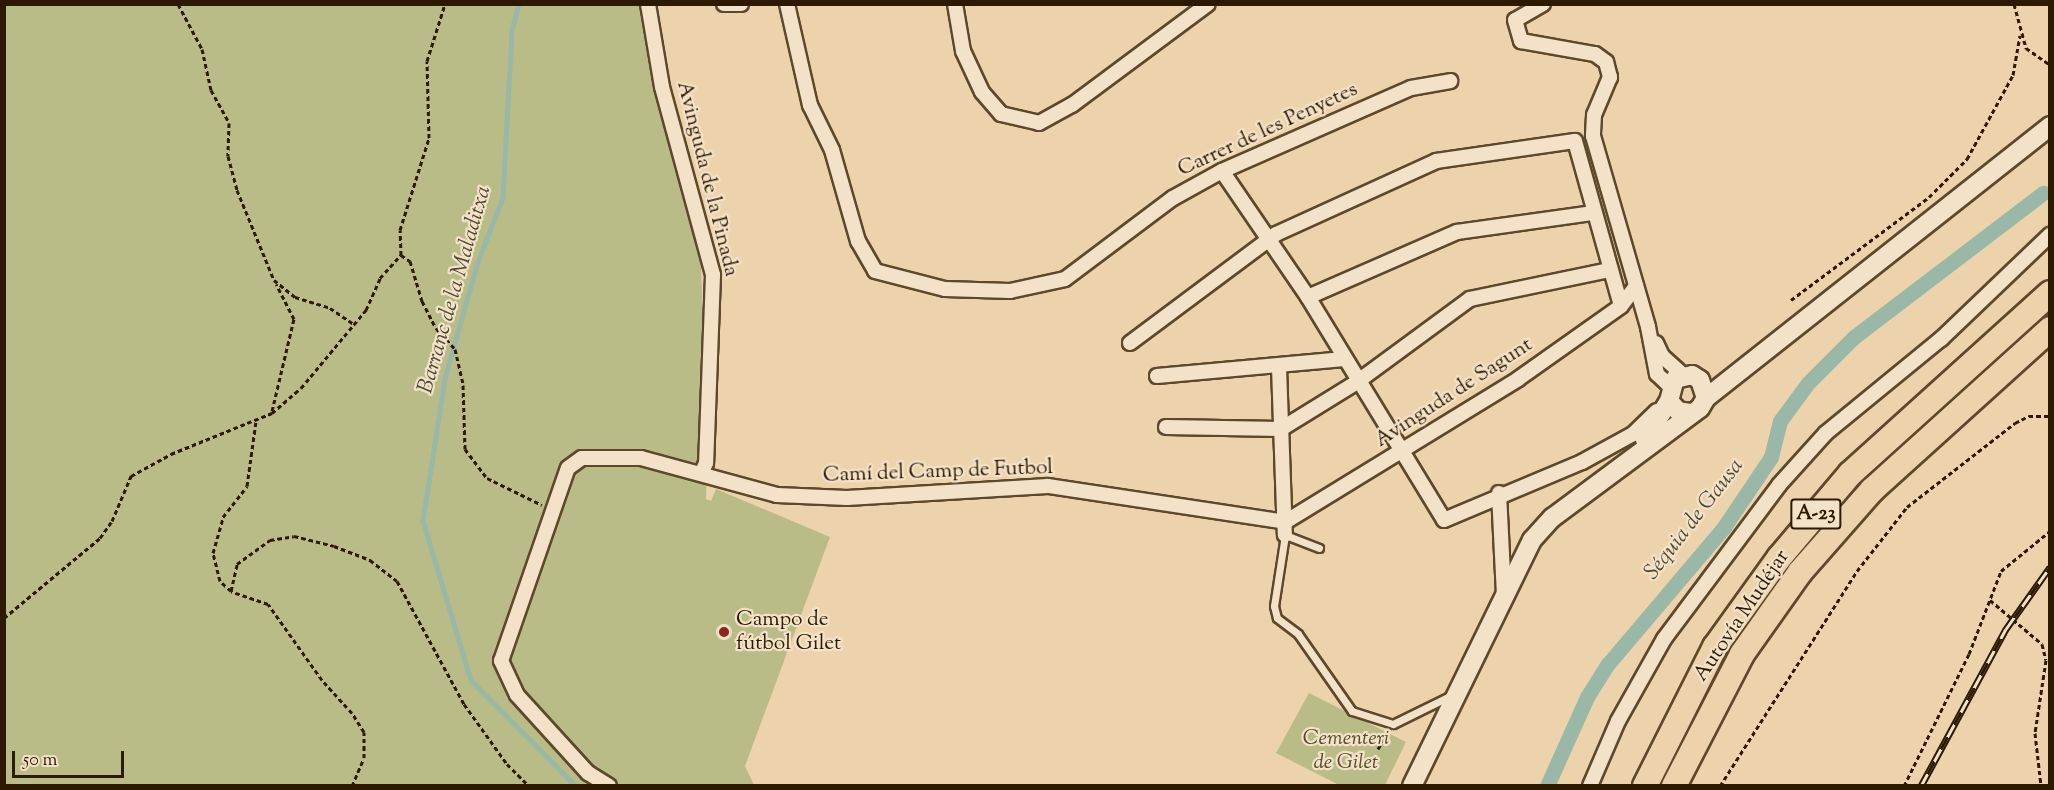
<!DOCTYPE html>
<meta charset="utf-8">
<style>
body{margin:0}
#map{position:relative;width:2054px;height:790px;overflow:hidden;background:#edd3ab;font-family:"Sorts Mill Goudy",serif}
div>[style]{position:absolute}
.green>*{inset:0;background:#babc87}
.stream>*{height:4.5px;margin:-2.25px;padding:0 2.25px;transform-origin:2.25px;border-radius:2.25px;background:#99b8a8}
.canal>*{height:15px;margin:-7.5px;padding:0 7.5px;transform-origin:7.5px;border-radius:7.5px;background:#99b8a8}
.path>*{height:3px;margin-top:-1.5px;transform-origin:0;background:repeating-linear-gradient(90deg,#2d1900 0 4.5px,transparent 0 7.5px)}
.roads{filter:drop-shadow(2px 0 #5d482b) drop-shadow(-2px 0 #5d482b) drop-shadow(0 2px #5d482b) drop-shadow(0 -2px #5d482b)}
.lane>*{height:7px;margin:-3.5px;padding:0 3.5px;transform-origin:3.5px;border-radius:3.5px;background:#f3e2c8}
.street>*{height:14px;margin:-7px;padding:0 7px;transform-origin:7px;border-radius:7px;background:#f3e2c8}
.secondary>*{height:18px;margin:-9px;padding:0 9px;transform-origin:9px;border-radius:9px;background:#f3e2c8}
.highway>*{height:24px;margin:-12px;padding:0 12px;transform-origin:12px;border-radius:12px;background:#edd3ab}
.rail>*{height:7px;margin-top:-3.5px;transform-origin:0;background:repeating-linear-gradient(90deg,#f3e2c8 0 14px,#2d1900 0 28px);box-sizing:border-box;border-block:2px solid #2d1900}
.dots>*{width:16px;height:16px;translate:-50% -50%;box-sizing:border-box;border:3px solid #f3e2c8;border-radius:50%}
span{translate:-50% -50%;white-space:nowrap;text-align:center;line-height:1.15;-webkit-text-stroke:4.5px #f3e2c8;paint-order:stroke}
.shield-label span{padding:2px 4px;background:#f3e2c8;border:2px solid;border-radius:4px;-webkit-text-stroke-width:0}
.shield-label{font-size:20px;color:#2d1900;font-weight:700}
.street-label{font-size:21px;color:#2d1900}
.poi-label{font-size:21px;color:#2d1900}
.left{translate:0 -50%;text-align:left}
.park-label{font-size:21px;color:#574a28;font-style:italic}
.water-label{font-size:22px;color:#4d4932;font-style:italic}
.frame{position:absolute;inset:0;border:6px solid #2d1900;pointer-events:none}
.scale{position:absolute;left:12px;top:751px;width:112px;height:27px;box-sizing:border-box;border:3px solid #2d1900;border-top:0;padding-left:8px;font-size:18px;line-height:21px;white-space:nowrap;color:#2d1900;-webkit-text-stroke:4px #f3e2c8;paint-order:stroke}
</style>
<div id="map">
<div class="green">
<i style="clip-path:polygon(5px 5px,655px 5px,675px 139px,699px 228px,708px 416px,706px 499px,711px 501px,716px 489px,830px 537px,745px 766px,754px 785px,5px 786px)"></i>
<i style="clip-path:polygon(1309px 693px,1406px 742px,1385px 785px,1339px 785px,1276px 753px)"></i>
</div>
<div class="stream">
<i style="left:519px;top:4px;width:28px;rotate:105deg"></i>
<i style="left:512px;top:31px;width:167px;rotate:93.1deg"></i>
<i style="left:503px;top:198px;width:69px;rotate:111.3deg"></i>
<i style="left:478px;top:262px;width:122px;rotate:105.8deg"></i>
<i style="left:445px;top:379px;width:144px;rotate:98.8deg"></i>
<i style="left:423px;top:521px;width:166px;rotate:73.2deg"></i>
<i style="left:471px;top:680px;width:149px;rotate:45.3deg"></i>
</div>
<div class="canal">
<i style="left:1547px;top:786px;width:98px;rotate:-65.8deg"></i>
<i style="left:1587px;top:697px;width:39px;rotate:-58deg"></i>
<i style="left:1608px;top:664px;width:180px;rotate:-49.7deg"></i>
<i style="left:1724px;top:527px;width:84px;rotate:-56.1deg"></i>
<i style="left:1771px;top:457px;width:37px;rotate:-76deg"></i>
<i style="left:1780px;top:421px;width:47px;rotate:-53.6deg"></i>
<i style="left:1808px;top:383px;width:65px;rotate:-45deg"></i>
<i style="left:1854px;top:337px;width:238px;rotate:-37.3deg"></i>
</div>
<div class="path">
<i style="left:178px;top:4px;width:51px;rotate:61.9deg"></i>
<i style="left:202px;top:49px;width:42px;rotate:77.6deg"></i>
<i style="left:211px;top:90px;width:38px;rotate:61deg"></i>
<i style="left:229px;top:123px;width:33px;rotate:92deg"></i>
<i style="left:228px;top:156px;width:35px;rotate:75deg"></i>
<i style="left:237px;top:190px;width:97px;rotate:67.7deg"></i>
<i style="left:274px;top:280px;width:27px;rotate:39deg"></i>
<i style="left:295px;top:297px;width:37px;rotate:17deg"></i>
<i style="left:330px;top:308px;width:29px;rotate:34deg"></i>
<i style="left:2014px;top:4px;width:46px;rotate:74.7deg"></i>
<i style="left:2026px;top:48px;width:29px;rotate:35deg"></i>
<i style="left:401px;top:255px;width:25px;rotate:-92deg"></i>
<i style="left:400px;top:230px;width:96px;rotate:-72.5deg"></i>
<i style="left:429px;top:138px;width:77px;rotate:-91.5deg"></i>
<i style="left:427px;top:61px;width:60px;rotate:-72.5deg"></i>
<i style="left:1791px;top:300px;width:172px;rotate:-36.7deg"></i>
<i style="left:1929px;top:197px;width:54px;rotate:-45deg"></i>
<i style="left:1967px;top:159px;width:96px;rotate:-61.3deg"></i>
<i style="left:2013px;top:75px;width:40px;rotate:-80deg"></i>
<i style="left:272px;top:411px;width:95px;rotate:-76.6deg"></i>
<i style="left:294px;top:319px;width:39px;rotate:-117deg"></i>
<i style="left:231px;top:591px;width:15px;rotate:-138deg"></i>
<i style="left:220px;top:581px;width:29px;rotate:-104deg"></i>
<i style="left:213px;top:553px;width:37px;rotate:-74deg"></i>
<i style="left:223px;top:517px;width:39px;rotate:-52deg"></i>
<i style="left:247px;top:486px;width:66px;rotate:-82.1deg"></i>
<i style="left:1990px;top:600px;width:68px;rotate:40.2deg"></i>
<i style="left:2042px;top:644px;width:16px;rotate:76deg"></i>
<i style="left:2046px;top:660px;width:74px;rotate:98.6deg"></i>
<i style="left:2035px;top:733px;width:53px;rotate:83.5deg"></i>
<i style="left:4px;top:618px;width:125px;rotate:-39.8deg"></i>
<i style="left:100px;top:538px;width:21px;rotate:-55deg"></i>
<i style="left:112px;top:521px;width:49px;rotate:-67.1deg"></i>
<i style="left:131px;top:476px;width:46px;rotate:-28.8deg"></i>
<i style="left:171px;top:454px;width:109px;rotate:-22.1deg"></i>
<i style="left:272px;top:413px;width:38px;rotate:-41deg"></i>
<i style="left:301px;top:388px;width:102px;rotate:-50.2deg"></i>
<i style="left:366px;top:310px;width:35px;rotate:-66deg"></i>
<i style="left:380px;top:278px;width:31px;rotate:-48deg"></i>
<i style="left:401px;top:255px;width:11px;rotate:34deg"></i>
<i style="left:410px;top:261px;width:42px;rotate:73.3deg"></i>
<i style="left:422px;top:301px;width:30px;rotate:63deg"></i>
<i style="left:436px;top:328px;width:28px;rotate:48deg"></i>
<i style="left:455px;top:349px;width:37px;rotate:77deg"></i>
<i style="left:463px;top:385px;width:64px;rotate:88.2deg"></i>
<i style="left:465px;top:449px;width:36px;rotate:53deg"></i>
<i style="left:487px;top:478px;width:61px;rotate:26.1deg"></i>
<i style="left:1378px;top:749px;width:18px;rotate:-61deg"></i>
<i style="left:352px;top:786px;width:30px;rotate:-67deg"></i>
<i style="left:364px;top:758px;width:26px;rotate:-90deg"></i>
<i style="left:364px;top:732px;width:22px;rotate:-122deg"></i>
<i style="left:352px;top:713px;width:45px;rotate:-132.3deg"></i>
<i style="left:322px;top:680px;width:93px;rotate:-125.4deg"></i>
<i style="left:268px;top:604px;width:39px;rotate:-161deg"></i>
<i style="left:231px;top:591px;width:28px;rotate:-77deg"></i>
<i style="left:237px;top:564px;width:41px;rotate:-36deg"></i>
<i style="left:270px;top:540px;width:24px;rotate:-9deg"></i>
<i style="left:294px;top:536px;width:41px;rotate:14deg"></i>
<i style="left:334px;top:546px;width:39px;rotate:21deg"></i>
<i style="left:370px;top:560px;width:34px;rotate:38deg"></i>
<i style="left:397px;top:581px;width:140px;rotate:61.4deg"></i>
<i style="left:464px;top:704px;width:74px;rotate:54.4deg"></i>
<i style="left:507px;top:764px;width:31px;rotate:45deg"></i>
<i style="left:1720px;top:786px;width:255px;rotate:-57.5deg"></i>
<i style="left:1857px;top:571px;width:81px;rotate:-52deg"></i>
<i style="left:1907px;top:507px;width:137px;rotate:-37.9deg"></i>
<i style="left:2015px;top:423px;width:16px;rotate:-27deg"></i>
<i style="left:2029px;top:416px;width:21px"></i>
<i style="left:1904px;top:786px;width:147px;rotate:-63.8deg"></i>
<i style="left:1969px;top:654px;width:89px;rotate:-68.9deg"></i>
<i style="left:2001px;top:571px;width:63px;rotate:-39.2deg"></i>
</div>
<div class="roads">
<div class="lane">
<i style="left:1319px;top:548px;width:36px;rotate:-159deg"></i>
<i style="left:1285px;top:535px;width:72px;rotate:98.8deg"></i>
<i style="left:1274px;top:606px;width:12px;rotate:76deg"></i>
<i style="left:1277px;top:618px;width:26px;rotate:37deg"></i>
<i style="left:1298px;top:634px;width:94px;rotate:55deg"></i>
<i style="left:1352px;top:711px;width:43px;rotate:17.6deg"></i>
<i style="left:1393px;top:724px;width:66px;rotate:-26.2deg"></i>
</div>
<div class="street">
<i style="left:648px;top:4px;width:84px;rotate:80.4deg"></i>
<i style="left:662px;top:87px;width:195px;rotate:74.8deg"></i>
<i style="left:713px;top:275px;width:188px;rotate:92.1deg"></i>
<i style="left:706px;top:463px;width:10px;rotate:114deg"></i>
<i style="left:724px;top:4px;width:17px"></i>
<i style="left:787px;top:4px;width:104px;rotate:77.2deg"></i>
<i style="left:810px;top:105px;width:50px;rotate:63.9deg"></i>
<i style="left:832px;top:150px;width:95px;rotate:74.1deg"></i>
<i style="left:858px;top:241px;width:34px;rotate:60deg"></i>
<i style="left:875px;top:271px;width:72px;rotate:14.4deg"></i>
<i style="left:945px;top:289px;width:65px;rotate:1.8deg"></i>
<i style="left:1010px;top:291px;width:56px;rotate:-12.3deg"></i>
<i style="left:1065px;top:279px;width:135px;rotate:-36.9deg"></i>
<i style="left:1173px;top:198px;width:56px;rotate:-28.9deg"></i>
<i style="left:1222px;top:171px;width:206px;rotate:-23.7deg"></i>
<i style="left:1411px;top:88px;width:40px;rotate:-10deg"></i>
<i style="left:955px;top:4px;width:48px;rotate:80.3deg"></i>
<i style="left:963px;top:51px;width:45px;rotate:65.1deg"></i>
<i style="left:982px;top:92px;width:29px;rotate:49deg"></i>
<i style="left:1001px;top:114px;width:39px;rotate:13deg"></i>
<i style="left:1039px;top:123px;width:38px;rotate:-29deg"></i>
<i style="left:1072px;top:105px;width:169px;rotate:-36.6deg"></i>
<i style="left:1543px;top:4px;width:32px;rotate:150deg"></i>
<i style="left:1515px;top:20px;width:22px;rotate:74deg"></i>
<i style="left:1521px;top:41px;width:75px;rotate:10deg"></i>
<i style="left:1595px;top:54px;width:14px;rotate:36deg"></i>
<i style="left:1606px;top:62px;width:16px;rotate:75deg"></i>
<i style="left:1610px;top:77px;width:41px;rotate:112.8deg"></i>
<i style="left:1594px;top:115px;width:21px;rotate:93deg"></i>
<i style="left:1593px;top:136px;width:199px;rotate:73.9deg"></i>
<i style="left:1648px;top:327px;width:48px;rotate:79.2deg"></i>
<i style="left:1657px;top:374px;width:18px;rotate:43deg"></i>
<i style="left:1222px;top:171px;width:153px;rotate:55.7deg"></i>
<i style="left:1308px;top:297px;width:261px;rotate:58.6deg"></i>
<i style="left:1444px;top:520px;width:150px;rotate:-22.8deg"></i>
<i style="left:1582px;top:462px;width:58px;rotate:-28.8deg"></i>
<i style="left:1633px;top:434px;width:33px;rotate:-44deg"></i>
<i style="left:1308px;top:297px;width:163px;rotate:-23.6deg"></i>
<i style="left:1457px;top:232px;width:136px;rotate:-8deg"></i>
<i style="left:1130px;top:343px;width:182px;rotate:-36.7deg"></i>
<i style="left:1276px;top:234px;width:176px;rotate:-24.5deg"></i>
<i style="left:1436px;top:161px;width:140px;rotate:-8.2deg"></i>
<i style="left:1575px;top:141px;width:171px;rotate:74.4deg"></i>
<i style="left:1656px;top:343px;width:14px;rotate:65deg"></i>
<i style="left:1662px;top:356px;width:28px;rotate:42deg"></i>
<i style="left:1279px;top:367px;width:168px;rotate:88deg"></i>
<i style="left:1157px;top:376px;width:188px;rotate:-5.2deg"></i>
<i style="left:1166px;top:427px;width:115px;rotate:1deg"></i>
<i style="left:1281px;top:429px;width:89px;rotate:-31.7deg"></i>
<i style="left:1357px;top:382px;width:140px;rotate:-36.3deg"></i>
<i style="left:1470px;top:299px;width:142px;rotate:-11.8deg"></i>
<i style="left:1499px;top:493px;width:103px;rotate:87.2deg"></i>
<i style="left:609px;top:786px;width:25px;rotate:-148deg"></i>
<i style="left:588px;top:773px;width:105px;rotate:-132.3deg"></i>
<i style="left:517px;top:695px;width:38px;rotate:-115deg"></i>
<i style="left:501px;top:661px;width:204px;rotate:-70.9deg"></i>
<i style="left:568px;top:468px;width:17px;rotate:-36deg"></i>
<i style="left:582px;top:458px;width:59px"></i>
<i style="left:641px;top:458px;width:141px;rotate:15.2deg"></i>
<i style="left:777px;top:495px;width:70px;rotate:2.5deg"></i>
<i style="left:847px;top:498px;width:201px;rotate:-3.4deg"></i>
<i style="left:1048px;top:486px;width:240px;rotate:8.6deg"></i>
<i style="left:1285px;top:522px;width:273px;rotate:-31.5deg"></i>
<i style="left:1518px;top:379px;width:126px;rotate:-35.3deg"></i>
<i style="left:1621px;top:306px;width:25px;rotate:-53deg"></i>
<i style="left:1590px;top:786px;width:71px;rotate:-66.7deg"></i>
<i style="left:1618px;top:721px;width:94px;rotate:-60.7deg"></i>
<i style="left:1664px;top:639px;width:192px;rotate:-53.2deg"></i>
<i style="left:1779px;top:485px;width:70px;rotate:-47.9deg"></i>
<i style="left:1826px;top:433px;width:149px;rotate:-39.3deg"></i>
<i style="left:1941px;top:339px;width:151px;rotate:-43.7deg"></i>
</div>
<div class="secondary">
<i style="left:1690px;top:413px;width:12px;rotate:-171deg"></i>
<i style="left:1678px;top:411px;width:13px;rotate:-132deg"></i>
<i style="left:1669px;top:401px;width:23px;rotate:-75deg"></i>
<i style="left:1675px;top:379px;width:17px;rotate:-13deg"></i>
<i style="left:1692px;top:375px;width:9px;rotate:32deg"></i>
<i style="left:1700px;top:380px;width:19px;rotate:72deg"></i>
<i style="left:1645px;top:440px;width:46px;rotate:-58.4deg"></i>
<i style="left:1412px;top:786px;width:274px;rotate:-64deg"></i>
<i style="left:1532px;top:540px;width:30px;rotate:-48deg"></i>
<i style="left:1552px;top:518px;width:184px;rotate:-36.6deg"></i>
<i style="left:1700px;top:408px;width:12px;rotate:-59deg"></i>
<i style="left:1706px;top:398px;width:439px;rotate:-38.3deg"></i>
</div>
<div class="highway">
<i style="left:1645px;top:786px;width:156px;rotate:-63.3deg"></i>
<i style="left:1715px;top:647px;width:110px;rotate:-54.3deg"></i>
<i style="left:1779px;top:558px;width:110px;rotate:-49.8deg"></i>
<i style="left:1850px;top:474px;width:270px;rotate:-42.1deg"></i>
<i style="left:1674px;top:786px;width:148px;rotate:-62.7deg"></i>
<i style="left:1742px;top:654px;width:100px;rotate:-54.7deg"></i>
<i style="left:1800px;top:572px;width:109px;rotate:-48.7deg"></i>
<i style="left:1872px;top:490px;width:240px;rotate:-42.1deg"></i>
</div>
</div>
<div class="rail">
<i style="left:1921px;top:786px;width:179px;rotate:-61.6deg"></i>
<i style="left:2006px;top:629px;width:76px;rotate:-54.6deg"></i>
</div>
<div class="dots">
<i style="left:724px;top:632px;background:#8f2418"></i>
</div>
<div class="shield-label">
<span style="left:1816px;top:514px">A-23</span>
</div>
<div class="street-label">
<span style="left:1268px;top:130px;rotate:-25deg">Carrer de les Penyetes</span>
<span style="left:707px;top:179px;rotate:76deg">Avinguda de la Pinada</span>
<span style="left:1454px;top:393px;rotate:-33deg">Avinguda de Sagunt</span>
<span style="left:938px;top:472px;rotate:-2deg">Camí del Camp de Futbol</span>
<span style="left:1742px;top:616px;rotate:-56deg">Autovía Mudéjar</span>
</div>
<div class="poi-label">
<span class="left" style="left:736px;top:632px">Campo de<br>fútbol Gilet</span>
</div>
<div class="park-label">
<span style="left:1346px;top:751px">Cementeri<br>de Gilet</span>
</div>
<div class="water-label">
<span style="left:456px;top:290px;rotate:-74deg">Barranc de la Maladitxa</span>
<span style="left:1695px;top:520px;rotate:-52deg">Séquia de Gausa</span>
</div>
<div class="frame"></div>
<div class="scale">50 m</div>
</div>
